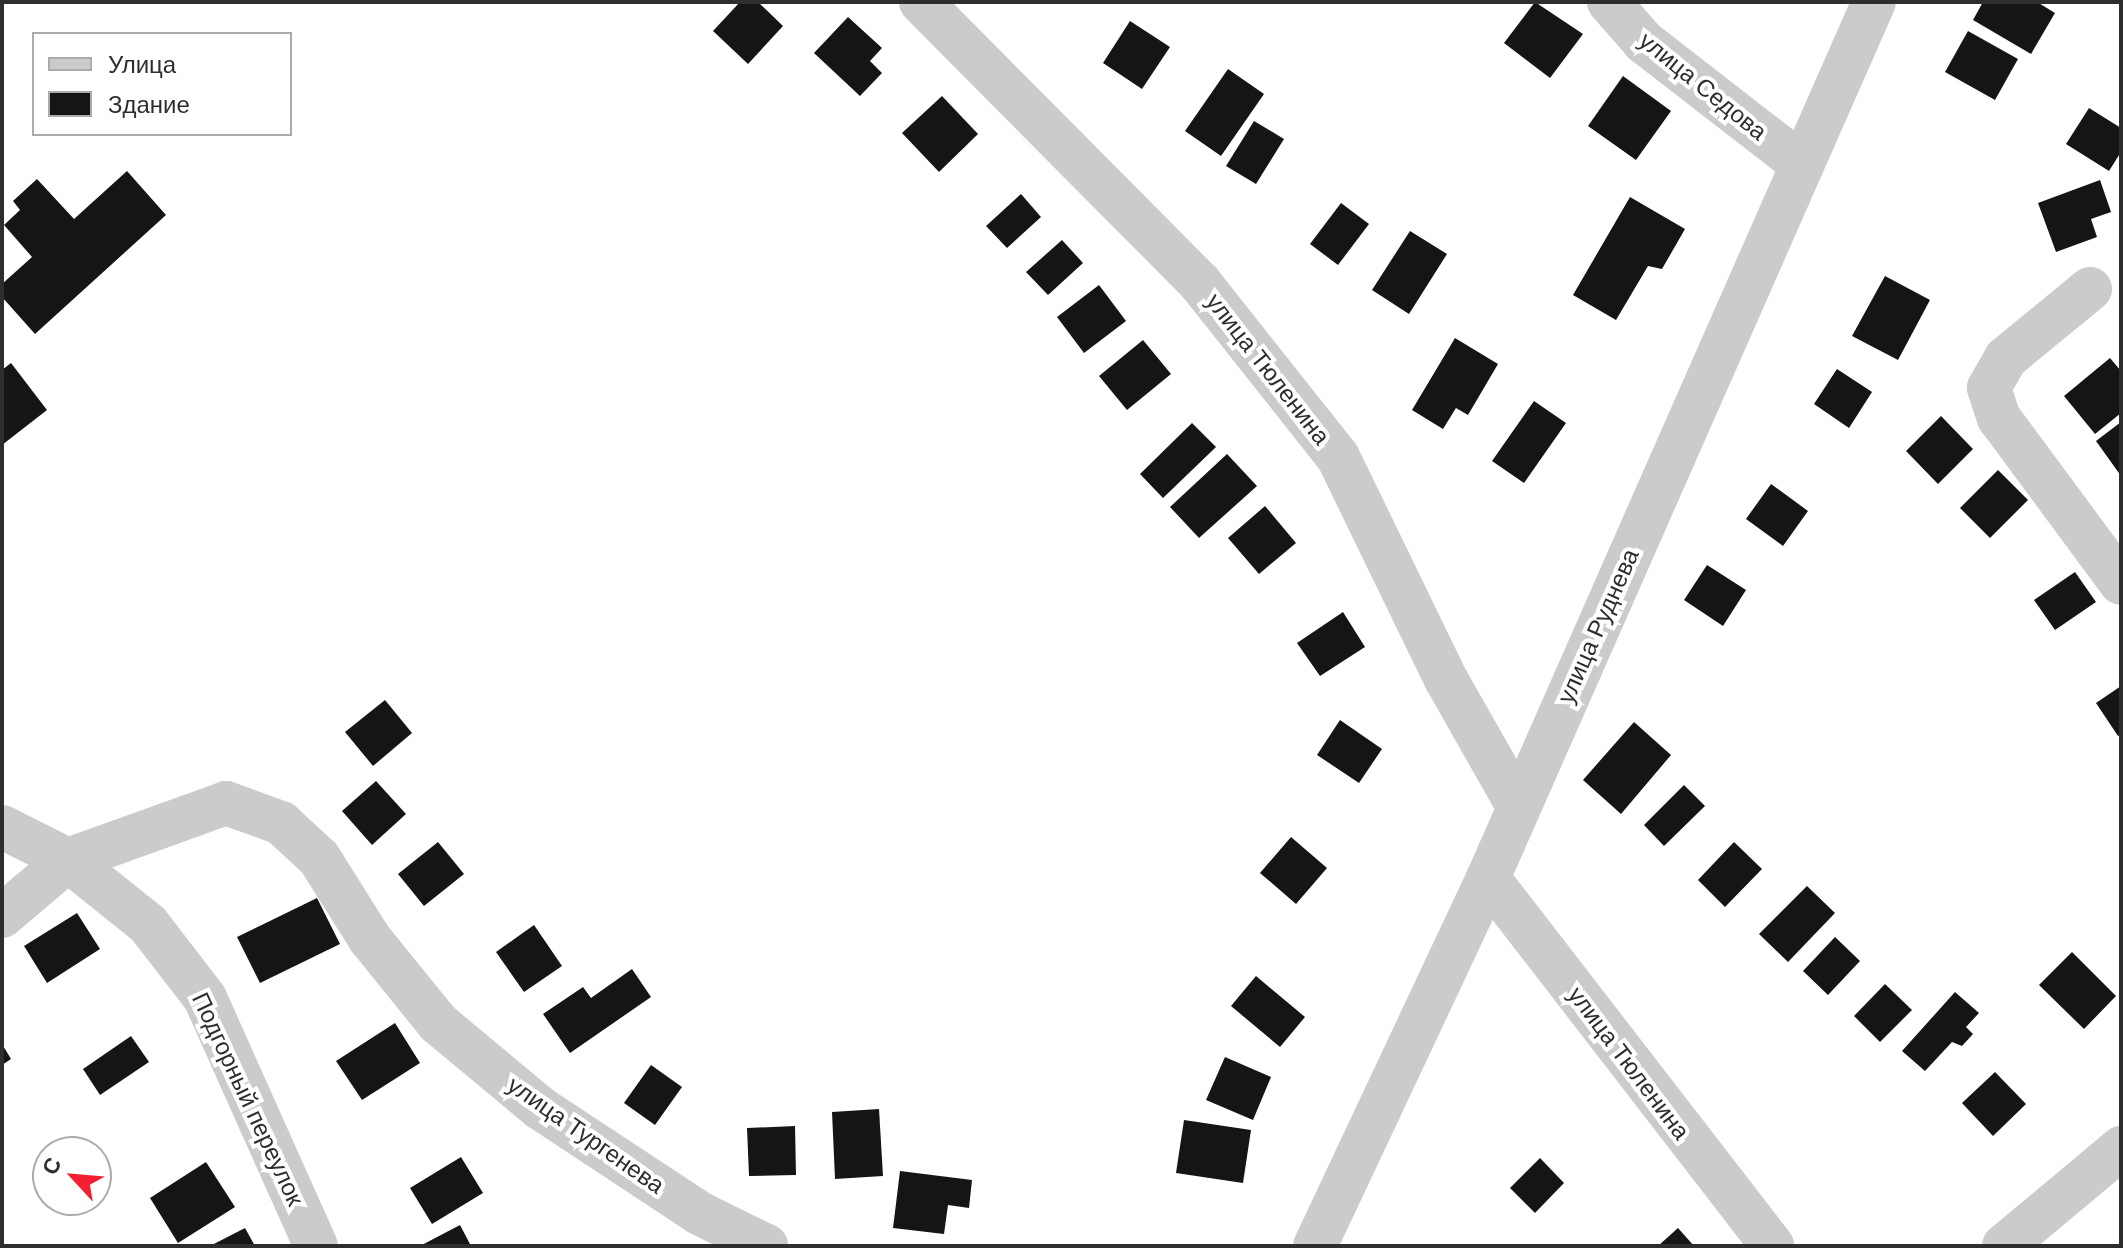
<!DOCTYPE html>
<meta charset="utf-8">
<style>
body{margin:0}
#map{position:relative;width:2123px;height:1248px;overflow:hidden;background:#fff;font-family:"DM Sans",sans-serif}
div>[style]{position:absolute}
.building>*{inset:0;background:#151515}
.minor>*{height:44px;margin:-22px;padding:0 22px;transform-origin:22px;border-radius:22px;background:#cbcbcb}
span{translate:-50% -50%;white-space:nowrap;text-align:center;line-height:1.15;-webkit-text-stroke:8px #fff;paint-order:stroke}
.street-label{font-size:24px;color:#2e2e2e}
.frame{position:absolute;inset:0;border:4px solid #2e2e2e;pointer-events:none}
.legend{position:absolute;left:32px;top:32px;width:260px;height:104px;box-sizing:border-box;background:#fff;border:2px solid #ababab;margin:0;padding:10px 14px;list-style:none;font-size:24px;color:#2e2e2e}
.legend li{display:flex;align-items:center;gap:16px;height:40px}
.legend b{width:40px;border:2px solid #ababab}
.north{position:absolute;left:32px;top:1136px;width:80px;height:80px;box-sizing:border-box;background:#fff;border:2px solid #ababab;border-radius:50%;rotate:296deg;font-size:22px;font-weight:700;line-height:32px;text-align:center;color:#2e2e2e}
.north::after{content:'';display:block;margin:auto;width:28px;height:36px;background:#f51f32;clip-path:polygon(50% 0,100% 100%,50% 72%,0 100%)}
</style>
<div id="map">
<div class="building">
<i style="clip-path:polygon(740px 2px,758px 2px,783px 26px,748px 64px,713px 31px)"></i>
<i style="clip-path:polygon(1535px 2px,1583px 34px,1550px 78px,1504px 43px)"></i>
<i style="clip-path:polygon(1983px 2px,2037px 2px,2055px 13px,2031px 54px,1973px 20px)"></i>
<i style="clip-path:polygon(848px 17px,882px 48px,870px 61px,882px 73px,860px 96px,814px 53px)"></i>
<i style="clip-path:polygon(1130px 21px,1170px 47px,1142px 89px,1103px 63px)"></i>
<i style="clip-path:polygon(1968px 31px,2018px 59px,1995px 100px,1945px 72px)"></i>
<i style="clip-path:polygon(1228px 69px,1264px 94px,1221px 156px,1185px 131px)"></i>
<i style="clip-path:polygon(1623px 76px,1671px 111px,1636px 160px,1588px 126px)"></i>
<i style="clip-path:polygon(942px 96px,978px 134px,939px 172px,902px 133px)"></i>
<i style="clip-path:polygon(2089px 108px,2121px 128px,2121px 152px,2109px 171px,2066px 144px)"></i>
<i style="clip-path:polygon(1254px 121px,1284px 139px,1256px 184px,1226px 166px)"></i>
<i style="clip-path:polygon(127px 171px,166px 215px,35px 334px,2px 297px,2px 284px,32px 257px,4px 225px,20px 210px,13px 201px,37px 179px,74px 219px)"></i>
<i style="clip-path:polygon(2100px 180px,2111px 212px,2091px 219px,2097px 237px,2056px 252px,2038px 203px)"></i>
<i style="clip-path:polygon(1021px 194px,1041px 217px,1007px 248px,986px 226px)"></i>
<i style="clip-path:polygon(1630px 197px,1685px 229px,1662px 269px,1648px 266px,1616px 320px,1573px 295px)"></i>
<i style="clip-path:polygon(1341px 203px,1369px 224px,1338px 265px,1310px 244px)"></i>
<i style="clip-path:polygon(1410px 231px,1447px 254px,1409px 314px,1372px 290px)"></i>
<i style="clip-path:polygon(1062px 240px,1083px 263px,1048px 295px,1026px 272px)"></i>
<i style="clip-path:polygon(1885px 276px,1930px 300px,1898px 360px,1852px 336px)"></i>
<i style="clip-path:polygon(1099px 285px,1126px 321px,1084px 353px,1057px 317px)"></i>
<i style="clip-path:polygon(1455px 338px,1498px 364px,1468px 415px,1456px 408px,1443px 429px,1412px 410px)"></i>
<i style="clip-path:polygon(1143px 340px,1171px 374px,1127px 410px,1099px 376px)"></i>
<i style="clip-path:polygon(2110px 358px,2121px 371px,2121px 413px,2095px 434px,2064px 396px)"></i>
<i style="clip-path:polygon(11px 363px,47px 410px,2px 445px,2px 370px)"></i>
<i style="clip-path:polygon(1837px 369px,1872px 392px,1849px 428px,1814px 404px)"></i>
<i style="clip-path:polygon(1534px 401px,1566px 423px,1524px 483px,1492px 461px)"></i>
<i style="clip-path:polygon(1941px 416px,1973px 449px,1938px 484px,1906px 451px)"></i>
<i style="clip-path:polygon(2121px 422px,2121px 476px,2096px 441px)"></i>
<i style="clip-path:polygon(1192px 423px,1216px 447px,1163px 498px,1140px 474px)"></i>
<i style="clip-path:polygon(1227px 454px,1257px 486px,1199px 538px,1170px 507px)"></i>
<i style="clip-path:polygon(1998px 470px,2028px 500px,1990px 538px,1960px 508px)"></i>
<i style="clip-path:polygon(1771px 484px,1808px 511px,1783px 546px,1746px 519px)"></i>
<i style="clip-path:polygon(1265px 506px,1296px 543px,1259px 574px,1228px 538px)"></i>
<i style="clip-path:polygon(1707px 565px,1746px 590px,1723px 626px,1684px 600px)"></i>
<i style="clip-path:polygon(2075px 572px,2096px 602px,2055px 630px,2034px 600px)"></i>
<i style="clip-path:polygon(1343px 612px,1365px 647px,1320px 676px,1297px 643px)"></i>
<i style="clip-path:polygon(2121px 686px,2121px 734px,2118px 736px,2096px 703px)"></i>
<i style="clip-path:polygon(385px 700px,412px 733px,373px 766px,345px 732px)"></i>
<i style="clip-path:polygon(1340px 720px,1382px 749px,1359px 783px,1317px 755px)"></i>
<i style="clip-path:polygon(1634px 722px,1671px 755px,1621px 814px,1583px 780px)"></i>
<i style="clip-path:polygon(376px 781px,406px 814px,372px 845px,342px 811px)"></i>
<i style="clip-path:polygon(1684px 785px,1705px 806px,1664px 846px,1644px 825px)"></i>
<i style="clip-path:polygon(1291px 837px,1327px 868px,1296px 904px,1260px 873px)"></i>
<i style="clip-path:polygon(438px 842px,464px 874px,424px 906px,398px 874px)"></i>
<i style="clip-path:polygon(1734px 842px,1762px 869px,1725px 907px,1698px 880px)"></i>
<i style="clip-path:polygon(1807px 886px,1835px 913px,1788px 962px,1759px 934px)"></i>
<i style="clip-path:polygon(317px 898px,340px 944px,260px 983px,237px 937px)"></i>
<i style="clip-path:polygon(77px 913px,100px 949px,47px 983px,24px 946px)"></i>
<i style="clip-path:polygon(534px 925px,562px 966px,524px 992px,496px 952px)"></i>
<i style="clip-path:polygon(1835px 937px,1860px 961px,1828px 995px,1803px 971px)"></i>
<i style="clip-path:polygon(2072px 952px,2116px 996px,2084px 1029px,2039px 985px)"></i>
<i style="clip-path:polygon(632px 969px,651px 997px,570px 1053px,543px 1014px,583px 987px,591px 998px)"></i>
<i style="clip-path:polygon(1256px 976px,1305px 1017px,1280px 1047px,1231px 1006px)"></i>
<i style="clip-path:polygon(1885px 984px,1912px 1010px,1880px 1042px,1854px 1016px)"></i>
<i style="clip-path:polygon(1955px 992px,1979px 1013px,1966px 1027px,1973px 1034px,1962px 1046px,1952px 1042px,1925px 1071px,1902px 1051px)"></i>
<i style="clip-path:polygon(395px 1023px,420px 1063px,362px 1100px,336px 1061px)"></i>
<i style="clip-path:polygon(131px 1036px,149px 1062px,100px 1095px,83px 1069px)"></i>
<i style="clip-path:polygon(2px 1044px,11px 1059px,2px 1065px)"></i>
<i style="clip-path:polygon(1225px 1057px,1271px 1077px,1253px 1120px,1206px 1100px)"></i>
<i style="clip-path:polygon(651px 1065px,682px 1087px,655px 1125px,624px 1103px)"></i>
<i style="clip-path:polygon(1995px 1072px,2026px 1104px,1993px 1136px,1962px 1103px)"></i>
<i style="clip-path:polygon(879px 1109px,883px 1176px,835px 1179px,832px 1112px)"></i>
<i style="clip-path:polygon(1184px 1120px,1251px 1130px,1243px 1183px,1176px 1173px)"></i>
<i style="clip-path:polygon(795px 1126px,796px 1175px,749px 1176px,747px 1128px)"></i>
<i style="clip-path:polygon(461px 1157px,483px 1193px,432px 1224px,410px 1188px)"></i>
<i style="clip-path:polygon(1540px 1158px,1564px 1183px,1535px 1213px,1510px 1188px)"></i>
<i style="clip-path:polygon(206px 1162px,235px 1207px,178px 1243px,150px 1198px)"></i>
<i style="clip-path:polygon(900px 1171px,972px 1180px,969px 1208px,948px 1205px,944px 1234px,893px 1228px)"></i>
<i style="clip-path:polygon(460px 1225px,471px 1246px,420px 1246px)"></i>
<i style="clip-path:polygon(245px 1228px,255px 1246px,210px 1246px)"></i>
<i style="clip-path:polygon(1678px 1228px,1694px 1246px,1658px 1246px)"></i>
</div>
<div class="minor">
<i style="left:921px;top:2px;width:396px;rotate:45.2deg"></i>
<i style="left:1200px;top:283px;width:222px;rotate:51.6deg"></i>
<i style="left:1338px;top:457px;width:249px;rotate:64.1deg"></i>
<i style="left:1447px;top:681px;width:144px;rotate:60.4deg"></i>
<i style="left:1609px;top:2px;width:53px;rotate:48.8deg"></i>
<i style="left:1644px;top:42px;width:199px;rotate:37.8deg"></i>
<i style="left:2090px;top:289px;width:109px;rotate:140.6deg"></i>
<i style="left:2006px;top:358px;width:34px;rotate:120deg"></i>
<i style="left:1989px;top:388px;width:32px;rotate:72deg"></i>
<i style="left:1999px;top:418px;width:205px;rotate:53.5deg"></i>
<i style="left:2px;top:827px;width:74px;rotate:26.6deg"></i>
<i style="left:68px;top:860px;width:102px;rotate:38.7deg"></i>
<i style="left:148px;top:924px;width:93px;rotate:52.4deg"></i>
<i style="left:205px;top:998px;width:272px;rotate:65.9deg"></i>
<i style="left:1488px;top:878px;width:465px;rotate:52.3deg"></i>
<i style="left:2px;top:916px;width:87px;rotate:-40.3deg"></i>
<i style="left:68px;top:860px;width:168px;rotate:-19.8deg"></i>
<i style="left:226px;top:803px;width:59px;rotate:20deg"></i>
<i style="left:281px;top:823px;width:52px;rotate:42.6deg"></i>
<i style="left:319px;top:858px;width:96px;rotate:57.8deg"></i>
<i style="left:370px;top:939px;width:108px;rotate:51deg"></i>
<i style="left:438px;top:1023px;width:133px;rotate:39.8deg"></i>
<i style="left:540px;top:1108px;width:191px;rotate:33.4deg"></i>
<i style="left:699px;top:1213px;width:75px;rotate:26.2deg"></i>
<i style="left:1315px;top:1246px;width:407px;rotate:-64.8deg"></i>
<i style="left:1488px;top:878px;width:957px;rotate:-66.22deg"></i>
<i style="left:2004px;top:1246px;width:153px;rotate:-39.9deg"></i>
</div>
<div class="street-label">
<span style="left:1703px;top:86px;rotate:39deg">улица Седова</span>
<span style="left:1268px;top:369px;rotate:52deg">улица Тюленина</span>
<span style="left:1598px;top:626px;rotate:-66deg">улица Руднева</span>
<span style="left:1629px;top:1063px;rotate:53deg">улица Тюленина</span>
<span style="left:248px;top:1099px;rotate:65deg">Подгорный переулок</span>
<span style="left:586px;top:1135px;rotate:35deg">улица Тургенева</span>
</div>
<div class="frame"></div>
<ul class="legend">
<li><b style="height:10px;background:#cbcbcb"></b>Улица</li>
<li><b style="height:22px;background:#151515"></b>Здание</li>
</ul>
<div class="north">С</div>
</div>
